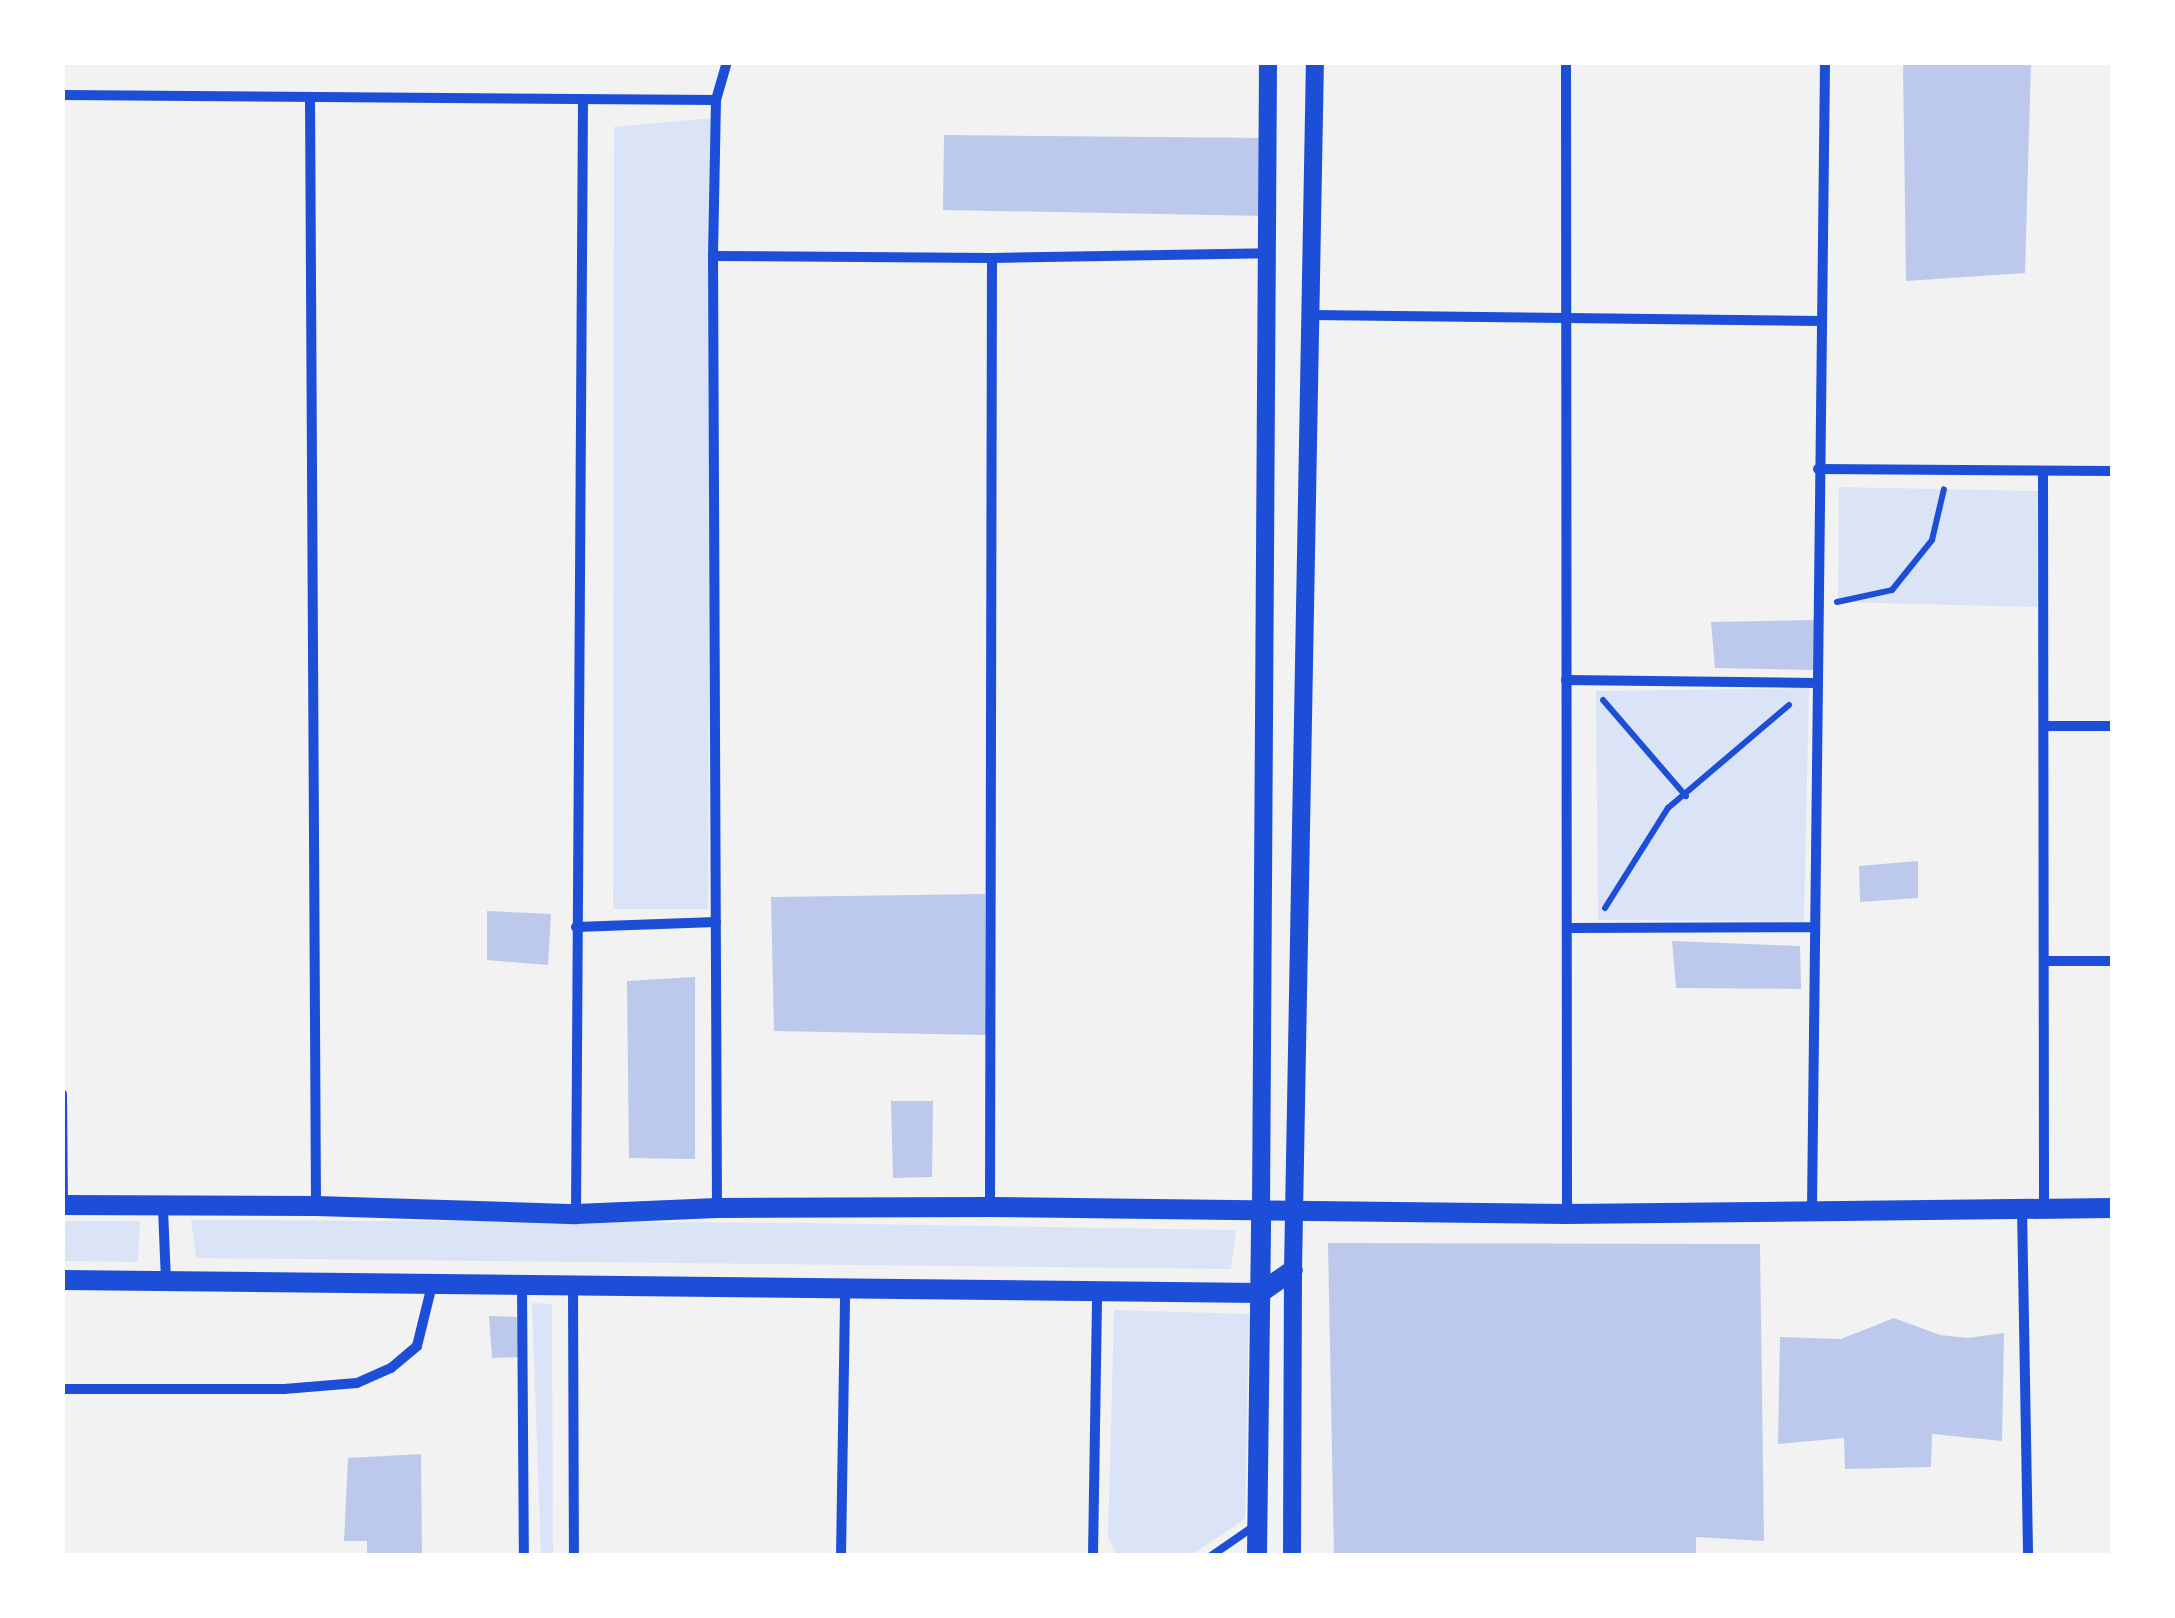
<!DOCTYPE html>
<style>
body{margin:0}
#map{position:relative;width:2175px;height:1618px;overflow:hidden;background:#f2f2f2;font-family:"IBM Plex Serif",serif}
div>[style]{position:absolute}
.green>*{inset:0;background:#dbe4f7}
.building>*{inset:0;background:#bdc9ec}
.path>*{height:6px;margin:-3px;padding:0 3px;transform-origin:3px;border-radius:3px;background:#1d4ed8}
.service>*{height:8px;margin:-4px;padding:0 4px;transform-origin:4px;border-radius:4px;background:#1d4ed8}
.minor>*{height:10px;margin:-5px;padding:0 5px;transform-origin:5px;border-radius:5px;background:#1d4ed8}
.tertiary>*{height:18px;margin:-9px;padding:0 9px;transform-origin:9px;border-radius:9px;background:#1d4ed8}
.secondary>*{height:20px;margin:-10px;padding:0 10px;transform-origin:10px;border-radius:10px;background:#1d4ed8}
span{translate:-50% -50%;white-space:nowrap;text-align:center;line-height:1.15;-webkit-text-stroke:8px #fff;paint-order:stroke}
.frame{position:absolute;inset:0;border:65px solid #fff;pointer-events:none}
</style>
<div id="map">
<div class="green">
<i style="clip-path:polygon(712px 118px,708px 909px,613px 909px,614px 127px)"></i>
<i style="clip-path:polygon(1839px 487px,2038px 491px,2037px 607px,1838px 602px)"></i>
<i style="clip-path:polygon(1809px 688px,1804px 921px,1598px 920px,1596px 691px)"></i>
<i style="clip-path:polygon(191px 1220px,801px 1223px,1236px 1230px,1231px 1269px,196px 1258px)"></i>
<i style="clip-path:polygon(63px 1221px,140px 1221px,138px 1262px,63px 1261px)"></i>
<i style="clip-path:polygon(532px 1303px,552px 1304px,553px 1555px,541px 1555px)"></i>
<i style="clip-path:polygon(1114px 1310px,1249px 1314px,1245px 1519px,1191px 1555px,1117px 1555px,1108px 1537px)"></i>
</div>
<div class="building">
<i style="clip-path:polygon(1903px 62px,2031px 62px,2025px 273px,1906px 281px)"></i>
<i style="clip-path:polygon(944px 135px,1267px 138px,1266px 216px,943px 210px)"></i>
<i style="clip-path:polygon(1814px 620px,1814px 670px,1715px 668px,1711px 622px)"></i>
<i style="clip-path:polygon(1918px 861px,1918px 898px,1860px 902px,1859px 866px)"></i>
<i style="clip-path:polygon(985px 894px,986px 1035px,774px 1031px,771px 897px)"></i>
<i style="clip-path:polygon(487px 911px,551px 914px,548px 965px,487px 960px)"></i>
<i style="clip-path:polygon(1672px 941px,1800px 946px,1801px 989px,1676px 988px)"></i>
<i style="clip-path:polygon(695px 977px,695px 1159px,629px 1158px,627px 981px)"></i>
<i style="clip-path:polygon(891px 1101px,933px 1101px,932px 1177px,893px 1178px)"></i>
<i style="clip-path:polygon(1328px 1243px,1760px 1244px,1764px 1541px,1696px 1537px,1696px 1556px,1334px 1556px)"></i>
<i style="clip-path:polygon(489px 1316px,517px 1317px,519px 1357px,492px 1358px)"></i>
<i style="clip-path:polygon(1894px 1318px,1940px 1335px,1967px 1338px,2004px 1333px,2002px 1441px,1932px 1434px,1931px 1467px,1845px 1469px,1844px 1438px,1778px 1444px,1780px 1337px,1841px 1339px)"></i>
<i style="clip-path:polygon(421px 1454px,422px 1556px,367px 1556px,367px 1541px,344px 1541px,348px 1458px)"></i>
</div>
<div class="path">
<i style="left:1837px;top:602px;width:56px;rotate:-12.3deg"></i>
<i style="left:1892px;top:590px;width:64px;rotate:-51.3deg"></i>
<i style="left:1932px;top:540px;width:52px;rotate:-76.8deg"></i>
<i style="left:1603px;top:700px;width:127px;rotate:49.2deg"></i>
<i style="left:1605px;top:908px;width:118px;rotate:-57.8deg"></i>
<i style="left:1668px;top:808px;width:159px;rotate:-40.4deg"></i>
</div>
<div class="service">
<i style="left:1211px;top:1556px;width:51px;rotate:-34.6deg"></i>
</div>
<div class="minor">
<i style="left:1566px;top:62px;width:1152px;rotate:89.95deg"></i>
<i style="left:62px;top:95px;width:654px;rotate:0.44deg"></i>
<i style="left:310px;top:97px;width:1109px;rotate:89.69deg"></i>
<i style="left:713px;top:256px;width:279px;rotate:0.4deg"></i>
<i style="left:992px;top:258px;width:275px;rotate:-1deg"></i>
<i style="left:1311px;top:315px;width:509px;rotate:0.68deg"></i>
<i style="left:1818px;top:469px;width:294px;rotate:0.4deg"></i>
<i style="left:2043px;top:471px;width:737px;rotate:89.92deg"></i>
<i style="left:1566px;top:680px;width:249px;rotate:0.7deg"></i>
<i style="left:2045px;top:726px;width:67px"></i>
<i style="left:576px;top:927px;width:140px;rotate:-2deg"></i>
<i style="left:1568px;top:928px;width:244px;rotate:-0.2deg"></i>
<i style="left:2044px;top:961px;width:68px"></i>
<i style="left:62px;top:1094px;width:111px;rotate:89.5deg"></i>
<i style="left:990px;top:1207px;width:949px;rotate:-89.88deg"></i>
<i style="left:717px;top:1208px;width:952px;rotate:-90.24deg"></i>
<i style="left:713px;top:256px;width:156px;rotate:-88.9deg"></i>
<i style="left:716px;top:100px;width:40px;rotate:-74deg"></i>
<i style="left:2022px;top:1208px;width:348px;rotate:89deg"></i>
<i style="left:163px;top:1209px;width:71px;rotate:87.6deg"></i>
<i style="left:1812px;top:1209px;width:1147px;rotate:-89.35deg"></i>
<i style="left:576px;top:1214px;width:1112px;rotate:-89.64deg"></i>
<i style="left:522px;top:1286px;width:270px;rotate:89.6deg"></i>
<i style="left:573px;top:1287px;width:269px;rotate:89.8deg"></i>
<i style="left:62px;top:1389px;width:222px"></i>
<i style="left:284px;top:1389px;width:73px;rotate:-4.7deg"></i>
<i style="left:357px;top:1383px;width:37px;rotate:-24deg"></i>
<i style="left:391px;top:1368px;width:34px;rotate:-40deg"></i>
<i style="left:417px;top:1346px;width:63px;rotate:-76.2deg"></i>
<i style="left:841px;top:1556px;width:268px;rotate:-89.1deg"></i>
<i style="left:1093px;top:1556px;width:264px;rotate:-89.1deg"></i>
</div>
<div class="tertiary">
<i style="left:1261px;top:1210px;width:1148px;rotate:-89.65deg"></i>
<i style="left:1292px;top:1556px;width:286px;rotate:-89.8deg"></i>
<i style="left:1293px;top:1270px;width:1208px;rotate:-88.96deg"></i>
</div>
<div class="secondary">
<i style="left:62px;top:1205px;width:254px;rotate:0.2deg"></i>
<i style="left:316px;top:1206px;width:260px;rotate:1.8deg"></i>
<i style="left:576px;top:1214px;width:141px;rotate:-2.4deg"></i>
<i style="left:717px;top:1208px;width:273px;rotate:-0.2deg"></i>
<i style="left:990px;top:1207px;width:577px;rotate:0.7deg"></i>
<i style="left:1567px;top:1214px;width:545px;rotate:-0.63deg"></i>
<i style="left:62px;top:1280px;width:1198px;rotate:0.62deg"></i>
<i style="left:1260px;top:1293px;width:40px;rotate:-34.9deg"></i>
<i style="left:1257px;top:1556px;width:346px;rotate:-89.3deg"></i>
</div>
<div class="frame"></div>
</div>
